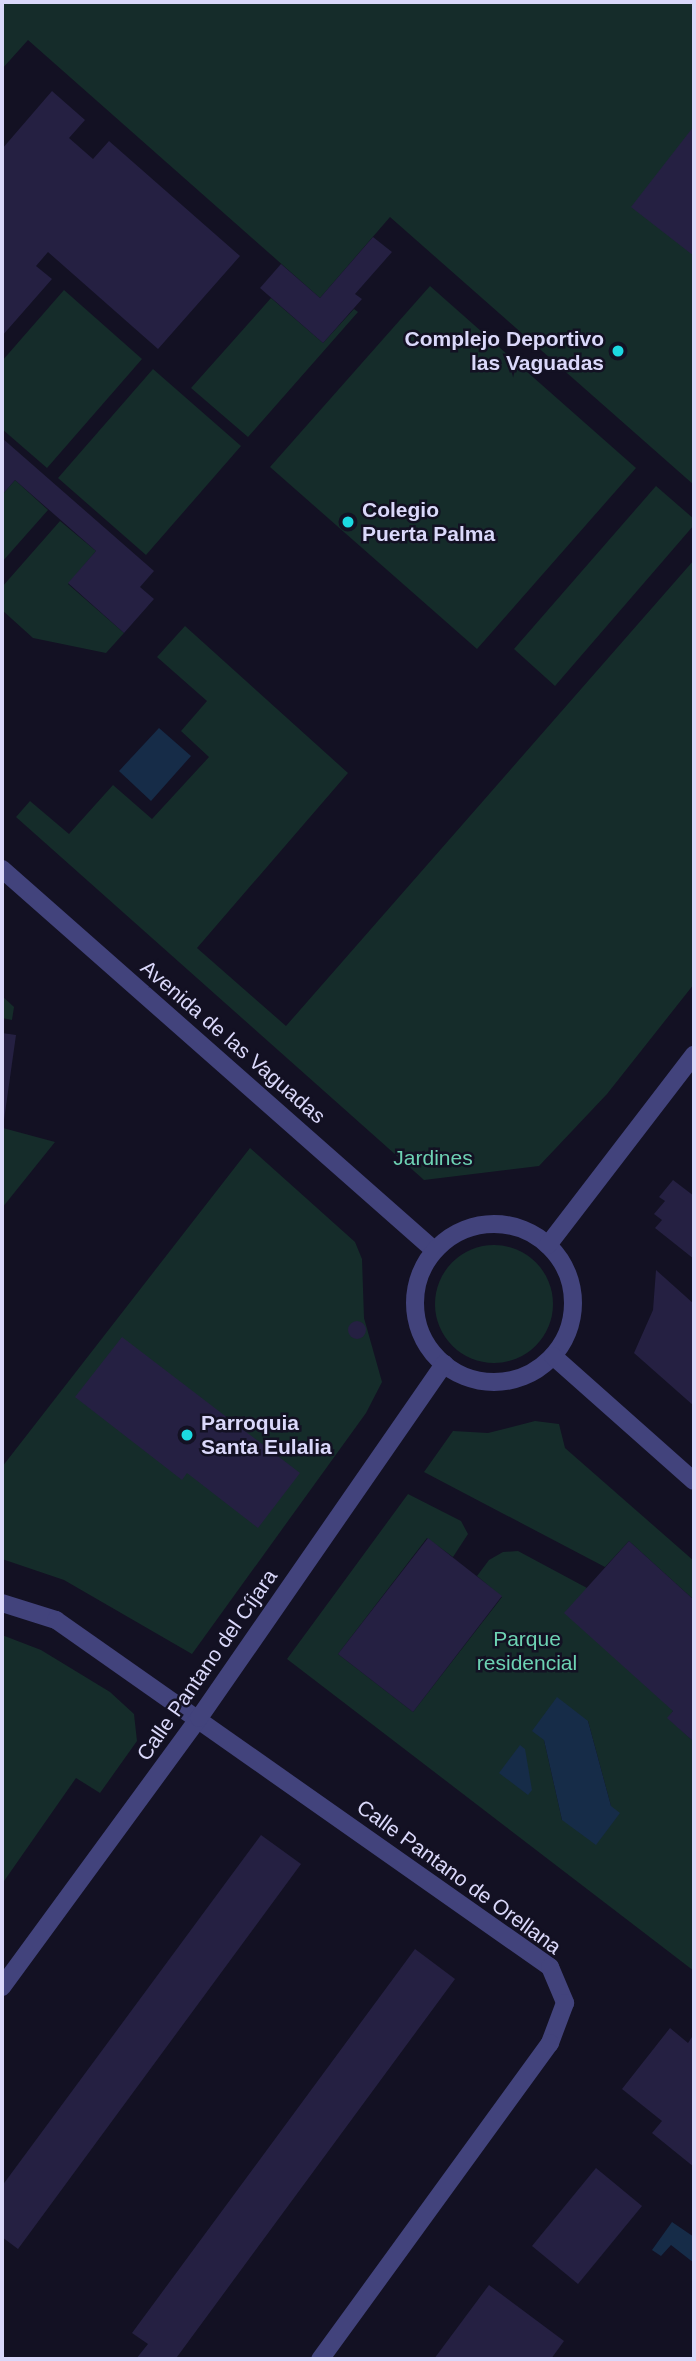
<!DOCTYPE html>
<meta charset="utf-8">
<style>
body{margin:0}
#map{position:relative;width:696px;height:2361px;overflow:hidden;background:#131123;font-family:Helvetica,sans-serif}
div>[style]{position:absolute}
.green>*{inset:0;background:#152c2a}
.round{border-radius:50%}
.water>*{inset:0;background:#162c48}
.building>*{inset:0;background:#252042}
.street>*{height:18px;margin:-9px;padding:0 9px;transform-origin:9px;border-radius:9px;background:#42437c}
.street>.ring{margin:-9px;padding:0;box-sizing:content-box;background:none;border:18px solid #42437c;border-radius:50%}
.dots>*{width:19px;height:19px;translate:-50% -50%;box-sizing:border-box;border:4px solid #131123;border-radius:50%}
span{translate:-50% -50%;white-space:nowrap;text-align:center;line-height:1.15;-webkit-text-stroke:5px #131123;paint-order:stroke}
.poi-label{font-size:21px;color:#dad8fa;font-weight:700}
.right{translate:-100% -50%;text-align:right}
.left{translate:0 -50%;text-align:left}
.street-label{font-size:21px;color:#dad8fa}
.park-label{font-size:21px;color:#6dd2b3}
.frame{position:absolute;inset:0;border:4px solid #dad8fa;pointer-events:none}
</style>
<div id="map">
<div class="green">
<i style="clip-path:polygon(2px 2px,694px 2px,694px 485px,390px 217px,320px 298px,28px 40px,2px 69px)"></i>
<i style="clip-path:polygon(430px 286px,636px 468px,477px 649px,270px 467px)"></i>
<i style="clip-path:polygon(64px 290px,142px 359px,47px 468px,2px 429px,2px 361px)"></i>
<i style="clip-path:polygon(271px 298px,323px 343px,354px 309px,358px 312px,248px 437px,191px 388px)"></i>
<i style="clip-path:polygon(153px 369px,241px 446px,146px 555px,58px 478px)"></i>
<i style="clip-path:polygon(15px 480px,48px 510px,2px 562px,2px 495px)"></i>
<i style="clip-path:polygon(656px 486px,694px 519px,694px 525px,555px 686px,514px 649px)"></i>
<i style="clip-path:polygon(60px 521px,96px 551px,68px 584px,124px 633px,106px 653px,33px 638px,2px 610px,2px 587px)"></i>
<i style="clip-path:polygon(694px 560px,694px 984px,607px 1094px,539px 1166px,424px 1180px,16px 817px,30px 801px,69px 834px,113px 785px,152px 819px,209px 757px,181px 731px,207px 701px,157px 657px,185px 626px,348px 773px,197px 948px,286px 1026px)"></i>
<i style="clip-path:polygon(2px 996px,14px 1007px,12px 1020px,2px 1018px)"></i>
<i style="clip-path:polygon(3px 1128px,55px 1142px,2px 1208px,2px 1135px)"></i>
<i style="clip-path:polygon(250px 1148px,355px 1242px,362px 1259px,364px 1318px,382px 1382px,366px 1413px,192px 1654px,64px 1580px,2px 1559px,2px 1467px)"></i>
<i class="round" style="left:435px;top:1245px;width:118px;height:118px"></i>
<i style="clip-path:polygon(535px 1421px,559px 1424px,565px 1448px,694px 1561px,694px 1600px,629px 1541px,605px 1567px,424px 1472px,453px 1431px,488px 1433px)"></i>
<i style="clip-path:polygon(evenodd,408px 1494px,461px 1521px,468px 1534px,453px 1557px,427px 1538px,338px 1654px,413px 1712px,502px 1597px,477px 1576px,489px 1560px,503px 1552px,518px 1551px,587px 1588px,673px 1711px,668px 1718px,694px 1742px,694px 1971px,287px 1659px,408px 1494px,588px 1721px,611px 1806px,562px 1820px,544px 1740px,588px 1721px)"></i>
<i style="clip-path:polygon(2px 1635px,41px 1650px,110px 1692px,134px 1714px,137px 1741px,100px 1793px,76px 1778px,2px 1884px)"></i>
</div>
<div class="water">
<i style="clip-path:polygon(159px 728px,191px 756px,151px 801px,119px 771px)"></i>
<i style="clip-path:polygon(557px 1697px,588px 1721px,611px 1806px,620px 1813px,596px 1845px,562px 1820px,544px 1740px,532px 1731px)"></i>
<i style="clip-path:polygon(520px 1745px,525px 1749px,532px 1790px,528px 1795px,499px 1773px)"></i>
<i style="clip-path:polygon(672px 2222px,694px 2237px,694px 2263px,671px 2245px,661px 2256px,652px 2250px)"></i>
</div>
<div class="building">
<i style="clip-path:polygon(52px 91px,85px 120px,69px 138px,93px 159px,109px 141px,240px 256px,158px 349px,48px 252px,36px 266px,52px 279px,2px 336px,2px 149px)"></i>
<i style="clip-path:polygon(694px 126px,694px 256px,631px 207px)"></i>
<i style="clip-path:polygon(373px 237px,392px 252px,355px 294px,362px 299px,323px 343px,260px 288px,281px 264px,320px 298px)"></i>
<i style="clip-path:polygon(2px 438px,154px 571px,140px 587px,154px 599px,124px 633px,68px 583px,96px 551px,15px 480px,2px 495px)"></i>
<i style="clip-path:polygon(2px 1033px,16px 1035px,3px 1127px,2px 1127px)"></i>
<i style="clip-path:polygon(673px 1180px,694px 1196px,694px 1259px,655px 1228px,662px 1220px,654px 1214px,665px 1201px,659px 1197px)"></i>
<i style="clip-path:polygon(656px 1270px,694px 1304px,694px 1406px,634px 1353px,653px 1310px)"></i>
<i class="round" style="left:348px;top:1321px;width:18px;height:18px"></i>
<i style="clip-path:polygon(122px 1337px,300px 1473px,258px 1528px,187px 1473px,182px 1480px,75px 1397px)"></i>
<i style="clip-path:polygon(428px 1538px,502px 1596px,413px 1712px,338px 1654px)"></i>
<i style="clip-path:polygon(629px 1541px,694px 1600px,694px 1742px,667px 1718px,673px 1711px,564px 1613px)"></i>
<i style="clip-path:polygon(261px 1835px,301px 1864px,18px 2249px,2px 2237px,2px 2186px)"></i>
<i style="clip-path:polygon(415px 1949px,455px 1979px,177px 2357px,180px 2359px,136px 2359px,148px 2344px,132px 2333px)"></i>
<i style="clip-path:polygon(670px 2028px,688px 2043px,694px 2034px,694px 2167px,652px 2133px,662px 2121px,622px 2089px)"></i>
<i style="clip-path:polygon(596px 2168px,642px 2206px,578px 2284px,532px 2246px)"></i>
<i style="clip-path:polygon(489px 2285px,564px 2341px,551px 2359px,434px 2359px)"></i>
</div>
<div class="street">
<i style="left:2px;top:869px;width:576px;rotate:41.41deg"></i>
<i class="ring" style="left:415px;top:1224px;width:140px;height:140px"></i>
<i style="left:548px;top:1245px;width:240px;rotate:-52.5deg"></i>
<i style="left:553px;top:1356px;width:188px;rotate:41.6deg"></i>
<i style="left:2px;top:1603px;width:57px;rotate:17.5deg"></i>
<i style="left:56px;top:1620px;width:604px;rotate:35.09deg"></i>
<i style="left:550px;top:1967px;width:39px;rotate:67deg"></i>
<i style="left:565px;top:2003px;width:43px;rotate:110.6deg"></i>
<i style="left:550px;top:2043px;width:391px;rotate:126deg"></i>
<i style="left:2px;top:1987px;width:333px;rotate:-53.8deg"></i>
<i style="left:199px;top:1718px;width:431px;rotate:-55.3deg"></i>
</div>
<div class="dots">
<i style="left:618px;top:351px;background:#1cd9e2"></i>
<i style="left:348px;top:522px;background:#1cd9e2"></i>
<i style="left:187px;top:1435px;background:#1cd9e2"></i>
</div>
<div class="poi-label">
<span class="right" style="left:604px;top:351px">Complejo Deportivo<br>las Vaguadas</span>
<span class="left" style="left:362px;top:522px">Colegio<br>Puerta Palma</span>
<span class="left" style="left:201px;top:1435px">Parroquia<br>Santa Eulalia</span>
</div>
<div class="street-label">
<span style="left:233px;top:1042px;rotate:41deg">Avenida de las Vaguadas</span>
<span style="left:207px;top:1665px;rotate:-55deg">Calle Pantano del Cíjara</span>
<span style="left:459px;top:1877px;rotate:36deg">Calle Pantano de Orellana</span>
</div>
<div class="park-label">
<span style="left:433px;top:1158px">Jardines</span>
<span style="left:527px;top:1651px">Parque<br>residencial</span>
</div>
<div class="frame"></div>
</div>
